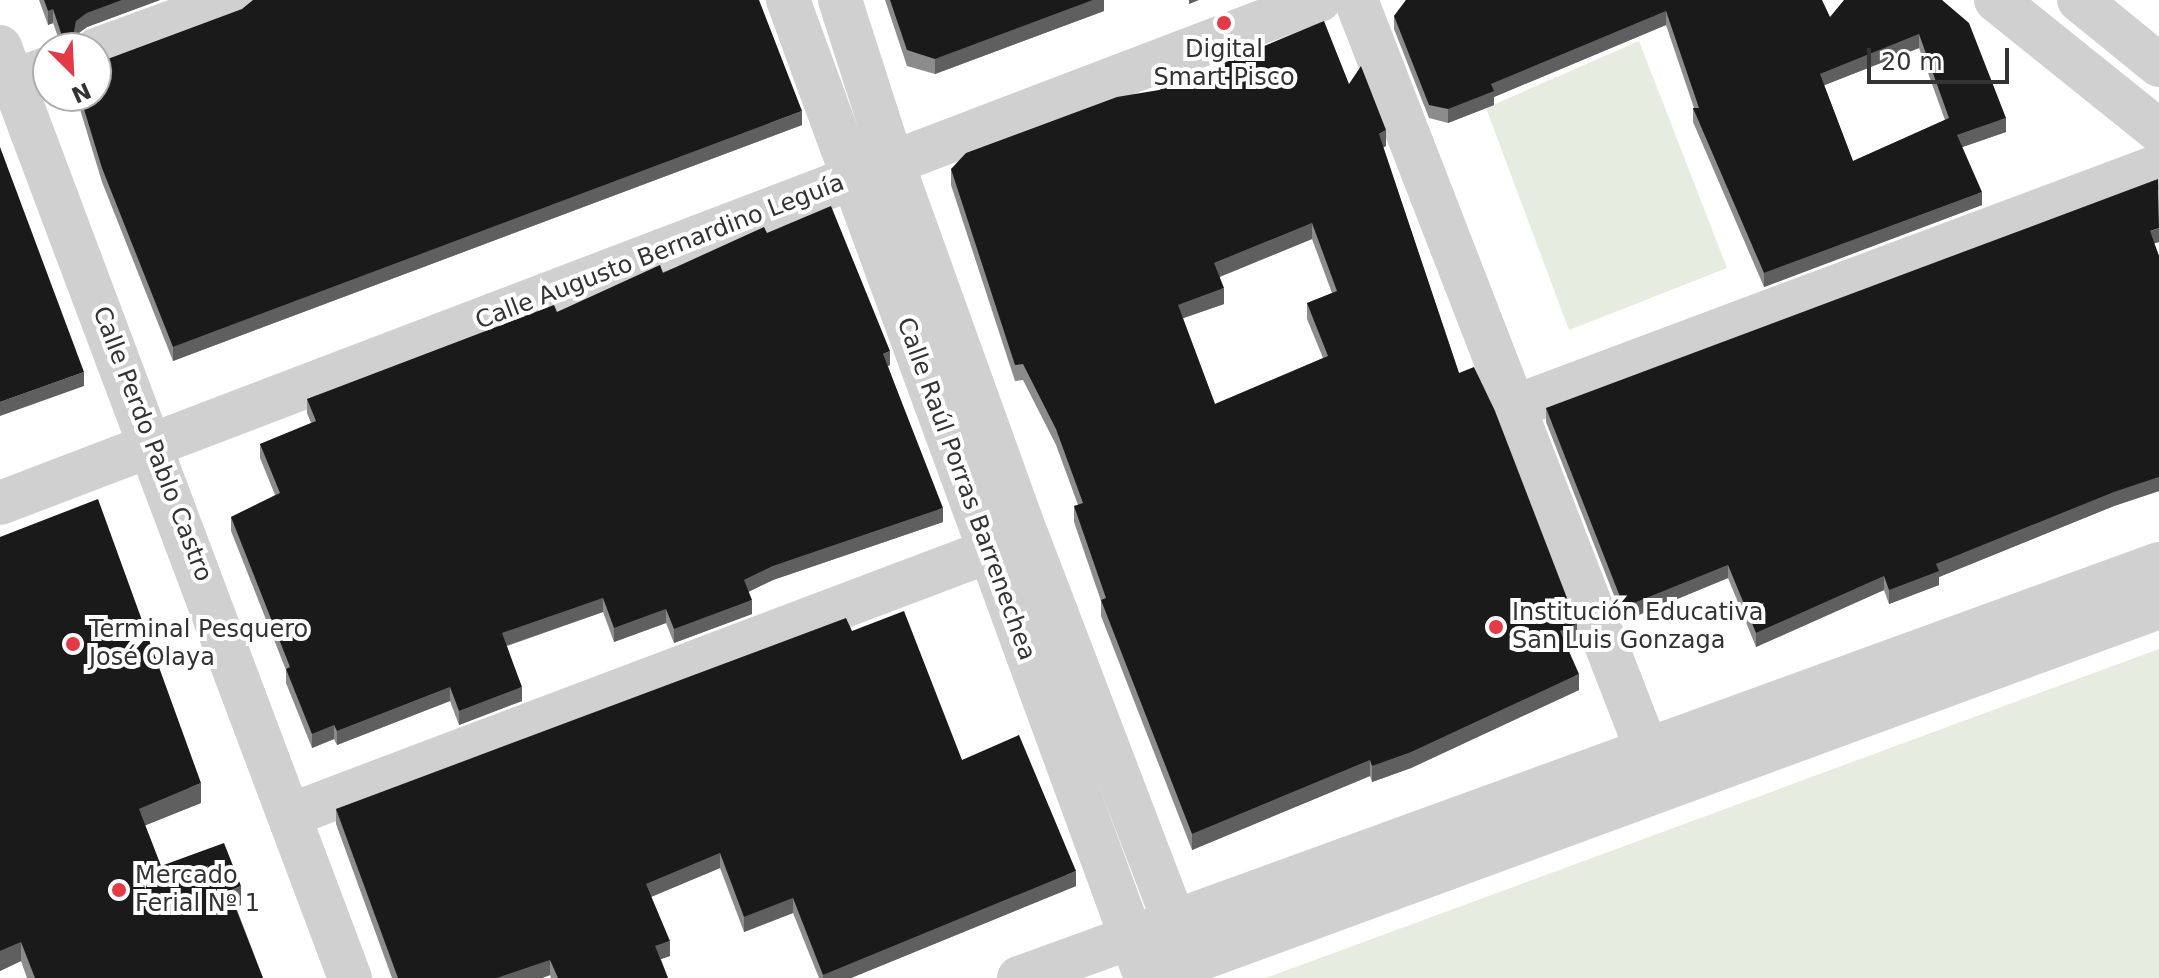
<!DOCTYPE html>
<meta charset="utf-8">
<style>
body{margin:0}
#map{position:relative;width:2159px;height:978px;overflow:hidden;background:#fff;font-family:"DejaVu Sans",sans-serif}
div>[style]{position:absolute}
.green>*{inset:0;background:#e6ecdf}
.minor>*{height:44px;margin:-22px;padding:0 22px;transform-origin:22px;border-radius:22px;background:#d0d0d0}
.wall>*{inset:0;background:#8c8c8c}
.shaded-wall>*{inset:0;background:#5f5f5f}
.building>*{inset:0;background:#1a1a1a}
.dots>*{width:22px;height:22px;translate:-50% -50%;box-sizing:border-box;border:4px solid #fff;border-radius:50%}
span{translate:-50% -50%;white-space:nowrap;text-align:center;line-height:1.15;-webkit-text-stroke:8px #fff;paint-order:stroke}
.poi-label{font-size:24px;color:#333}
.left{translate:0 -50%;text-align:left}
.street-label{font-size:24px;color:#333}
.north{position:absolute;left:32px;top:32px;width:80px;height:80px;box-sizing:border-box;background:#fff;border:2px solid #adadad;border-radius:50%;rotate:156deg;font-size:22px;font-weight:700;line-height:32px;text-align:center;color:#333}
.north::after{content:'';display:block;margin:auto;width:28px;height:36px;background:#e63946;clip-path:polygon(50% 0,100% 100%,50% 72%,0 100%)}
.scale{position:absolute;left:1867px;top:48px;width:142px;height:36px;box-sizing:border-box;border:4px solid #333;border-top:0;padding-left:10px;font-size:24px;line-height:28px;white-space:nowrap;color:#333;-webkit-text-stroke:6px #fff;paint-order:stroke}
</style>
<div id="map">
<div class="green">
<i style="clip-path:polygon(1639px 41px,1727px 268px,1569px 330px,1486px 108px)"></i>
<i style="clip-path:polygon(2159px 649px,2159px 978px,1266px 978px)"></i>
</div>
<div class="minor">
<i style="left:788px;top:0;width:1030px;rotate:69.89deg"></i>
<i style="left:840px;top:0;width:170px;rotate:72.2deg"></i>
<i style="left:892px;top:162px;width:398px;rotate:70.2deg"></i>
<i style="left:1027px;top:536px;width:442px;rotate:69.1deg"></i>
<i style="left:1356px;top:0;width:832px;rotate:68.8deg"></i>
<i style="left:1996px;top:0;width:209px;rotate:38.8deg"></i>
<i style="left:2079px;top:0;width:103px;rotate:39.1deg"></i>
<i style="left:0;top:47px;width:995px;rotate:69.4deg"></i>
<i style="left:96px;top:50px;width:146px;rotate:-20.1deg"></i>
<i style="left:13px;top:81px;width:37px;rotate:-20deg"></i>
<i style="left:1514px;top:407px;width:689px;rotate:-20.49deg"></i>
<i style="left:0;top:503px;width:1412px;rotate:-20.87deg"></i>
<i style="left:293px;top:814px;width:773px;rotate:-20.69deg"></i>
<i style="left:1019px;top:978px;width:1213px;rotate:-19.96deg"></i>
<i style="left:1148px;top:978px;width:1077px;rotate:-20.15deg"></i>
</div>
<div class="wall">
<i style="clip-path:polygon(39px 0,160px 0,87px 27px,76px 35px,74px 47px,75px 48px,62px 48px,53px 23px,48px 25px)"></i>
<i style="clip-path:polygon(885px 0,1104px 0,1104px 11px,935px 74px,907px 66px)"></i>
<i style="clip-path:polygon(evenodd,1406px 0,1830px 17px,1942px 0,2006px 132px,1962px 147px,1982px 205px,1764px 287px,1693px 122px,1693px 108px,1694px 108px,1666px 25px,1494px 97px,1494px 105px,1448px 123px,1429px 118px,1394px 29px,1394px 16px,1406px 0,1919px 48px,1945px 120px,1853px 161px,1824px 85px,1919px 48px)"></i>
<i style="clip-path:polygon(76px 96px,96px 96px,802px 125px,173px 361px,102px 182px)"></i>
<i style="clip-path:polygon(evenodd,1386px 146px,1383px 147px,1459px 373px,1577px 640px,1566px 644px,1579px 690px,1411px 768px,1372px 782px,1370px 776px,1192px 850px,1101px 616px,1101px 601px,1074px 522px,1074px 506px,1078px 505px,1056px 445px,1023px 380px,1015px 381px,951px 185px,951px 169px,1386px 146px,1312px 239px,1332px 293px,1307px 303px,1307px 319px,1323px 358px,1215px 404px,1183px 318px,1224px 304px,1220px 277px,1312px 239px)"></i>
<i style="clip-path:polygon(767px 233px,890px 365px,888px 366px,943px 522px,773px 580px,748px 592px,752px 614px,674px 643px,666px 623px,614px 642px,603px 612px,507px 646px,522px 701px,459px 725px,450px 701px,337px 745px,334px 739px,312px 748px,286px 683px,286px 670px,231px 531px,231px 517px,275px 495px,260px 458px,260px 444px,311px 423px,307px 413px,307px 399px,557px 312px)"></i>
<i style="clip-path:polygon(2154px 244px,2159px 256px,2159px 491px,2114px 506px,1939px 577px,1939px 585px,1889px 604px,1884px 590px,1756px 647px,1728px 578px,1624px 621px,1546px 422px,1546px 408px)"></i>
<i style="clip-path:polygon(0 537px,201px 803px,145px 825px,161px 866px,241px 905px,236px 907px,263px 978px,27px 978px,21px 961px,0 971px)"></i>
<i style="clip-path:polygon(852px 631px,962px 760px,1076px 886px,851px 978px,819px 978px,793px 913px,744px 932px,720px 868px,651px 897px,670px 956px,661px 959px,668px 978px,551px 978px,550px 975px,542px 978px,392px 978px,336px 824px,336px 809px)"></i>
</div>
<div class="shaded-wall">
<i style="clip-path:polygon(122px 0,160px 0,87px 27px,76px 35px,74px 48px,72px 48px,76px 21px,87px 13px)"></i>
<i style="clip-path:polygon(1093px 0,1104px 0,1104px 11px,935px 74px,935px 59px)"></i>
<i style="clip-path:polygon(1189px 0,1199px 0,1189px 4px)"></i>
<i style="clip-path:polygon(53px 9px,53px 23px,48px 25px,48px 11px)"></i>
<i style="clip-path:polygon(1666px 11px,1666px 25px,1494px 97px,1494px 105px,1448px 123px,1448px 109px,1491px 84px)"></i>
<i style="clip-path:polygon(1919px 34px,1919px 48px,1820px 87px,1820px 74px)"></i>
<i style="clip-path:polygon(802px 111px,802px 125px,173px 361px,173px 347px)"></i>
<i style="clip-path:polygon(2006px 118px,2006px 132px,1957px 149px,1957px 135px)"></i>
<i style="clip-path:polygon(1386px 130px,1386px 146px,1379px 150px,1379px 134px)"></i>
<i style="clip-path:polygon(1982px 192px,1982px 205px,1764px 287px,1764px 273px)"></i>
<i style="clip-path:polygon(1312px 223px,1312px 239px,1214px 279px,1214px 263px)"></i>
<i style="clip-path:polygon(2159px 228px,2159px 242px,2150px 245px,2150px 231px)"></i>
<i style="clip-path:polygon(1224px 288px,1224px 304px,1178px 320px,1178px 305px)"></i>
<i style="clip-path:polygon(890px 351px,890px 365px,883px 368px,883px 354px)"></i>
<i style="clip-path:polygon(84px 372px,84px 386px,0 416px,0 402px)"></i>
<i style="clip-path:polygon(2159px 477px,2159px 491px,2114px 506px,1939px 577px,1939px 585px,1889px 604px,1889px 590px,1936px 564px,2114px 492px)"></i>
<i style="clip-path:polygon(943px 508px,943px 522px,773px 580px,744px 594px,744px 580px,773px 566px)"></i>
<i style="clip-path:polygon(1728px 565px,1728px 578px,1624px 621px,1624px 607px)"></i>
<i style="clip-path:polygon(1884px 576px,1884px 590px,1756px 647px,1756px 633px)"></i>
<i style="clip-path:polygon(603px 598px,603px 612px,502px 647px,502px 633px)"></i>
<i style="clip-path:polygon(752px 600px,752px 614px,674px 643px,674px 629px)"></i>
<i style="clip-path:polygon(666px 609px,666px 623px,614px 642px,614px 628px)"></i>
<i style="clip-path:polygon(1577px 624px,1577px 640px,1560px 647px,1560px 631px)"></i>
<i style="clip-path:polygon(1579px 674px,1579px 690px,1411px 768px,1372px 782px,1372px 766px)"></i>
<i style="clip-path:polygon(450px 687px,450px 701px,337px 745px,337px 731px)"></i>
<i style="clip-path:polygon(522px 687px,522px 701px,459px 725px,459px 711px)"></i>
<i style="clip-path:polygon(334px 725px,334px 739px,312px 748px,312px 734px)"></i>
<i style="clip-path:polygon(1370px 760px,1370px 776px,1192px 850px,1192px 834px)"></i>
<i style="clip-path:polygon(201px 783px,201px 803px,139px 828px,139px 809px)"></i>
<i style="clip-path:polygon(720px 853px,720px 868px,646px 899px,646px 884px)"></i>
<i style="clip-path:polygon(1076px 871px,1076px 886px,851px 978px,823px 978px,823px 975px)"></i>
<i style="clip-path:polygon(241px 886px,241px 905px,229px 910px,229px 891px)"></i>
<i style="clip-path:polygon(793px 898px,793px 913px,744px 932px,744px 917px)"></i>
<i style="clip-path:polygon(670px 941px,670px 956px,655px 961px,655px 946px)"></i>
<i style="clip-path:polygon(21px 942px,21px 961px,0 971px,0 951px)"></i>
<i style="clip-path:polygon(550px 960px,550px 975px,542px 978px,497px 978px)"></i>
</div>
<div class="building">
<i style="clip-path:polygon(44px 0,122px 0,87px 13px,76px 21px,72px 44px,75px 48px,71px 48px,72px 46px,61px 33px,53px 9px,48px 11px)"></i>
<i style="clip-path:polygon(253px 0,759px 0,802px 111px,173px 347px,102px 168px,80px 96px,96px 96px,96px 58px,105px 60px,242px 9px)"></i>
<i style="clip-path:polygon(890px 0,1093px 0,935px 59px,907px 50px)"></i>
<i style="clip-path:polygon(evenodd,1406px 0,1822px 0,1830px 17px,1844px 0,1942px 0,1969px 23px,2006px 118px,1957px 135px,1982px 192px,1764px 273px,1693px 108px,1699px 108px,1666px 11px,1491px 84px,1494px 91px,1448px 109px,1429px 105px,1394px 16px,1406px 0,1919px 34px,1949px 118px,1853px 161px,1820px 74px,1919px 34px)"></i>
<i style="clip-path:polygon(evenodd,1324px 21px,1349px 84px,1361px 66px,1386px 130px,1379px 134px,1459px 373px,1474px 367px,1495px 411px,1577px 624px,1560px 631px,1579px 674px,1411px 752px,1372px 766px,1370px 760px,1192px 834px,1101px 600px,1106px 598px,1074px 506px,1083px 503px,1056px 429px,1023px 364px,1015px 365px,951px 169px,966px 153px,1117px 97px,1159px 90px,1324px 21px,1312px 223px,1337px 291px,1307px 303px,1328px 356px,1215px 404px,1178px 305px,1224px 288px,1214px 263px,1312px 223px)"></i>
<i style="clip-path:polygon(0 147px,84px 372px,0 402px)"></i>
<i style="clip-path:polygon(2158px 179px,2159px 228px,2150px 231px,2159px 256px,2159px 477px,2114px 492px,1936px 564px,1939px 571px,1889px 590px,1884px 576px,1756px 633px,1728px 565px,1624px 607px,1546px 408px)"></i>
<i style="clip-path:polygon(831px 206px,890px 351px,883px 354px,943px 508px,773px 566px,744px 580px,752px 600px,674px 629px,666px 609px,614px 628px,603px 598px,502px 633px,522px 687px,459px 711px,450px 687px,337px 731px,334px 725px,312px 734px,286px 669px,290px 667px,231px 517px,280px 493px,260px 444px,316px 421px,307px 399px,554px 305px,557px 312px,660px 265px,663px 273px,764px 227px,767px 233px)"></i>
<i style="clip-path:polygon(98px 499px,201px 783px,139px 809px,161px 866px,224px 843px,241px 886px,229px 891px,263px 978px,35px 978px,21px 942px,0 951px,0 537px)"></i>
<i style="clip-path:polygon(904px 611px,962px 760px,1019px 735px,1076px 871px,823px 975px,793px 898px,744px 917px,720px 853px,646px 884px,670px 941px,655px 946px,668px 978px,558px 978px,550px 960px,497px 978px,398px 978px,336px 809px,846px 618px,852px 631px)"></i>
</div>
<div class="dots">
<i style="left:1224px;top:23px;background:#e63946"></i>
<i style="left:1496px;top:627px;background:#e63946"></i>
<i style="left:73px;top:644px;background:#e63946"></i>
<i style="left:119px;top:890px;background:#e63946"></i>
</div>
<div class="poi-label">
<span style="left:1224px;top:64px">Digital<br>Smart Pisco</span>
<span class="left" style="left:1512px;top:627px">Institución Educativa<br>San Luis Gonzaga</span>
<span class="left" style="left:89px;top:644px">Terminal Pesquero<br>José Olaya</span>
<span class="left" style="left:135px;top:890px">Mercado<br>Ferial Nº 1</span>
</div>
<div class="street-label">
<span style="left:660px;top:252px;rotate:-21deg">Calle Augusto Bernardino Leguía</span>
<span style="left:152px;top:444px;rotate:69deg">Calle Perdo Pablo Castro</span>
<span style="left:966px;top:489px;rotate:70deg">Calle Raúl Porras Barrenechea</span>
</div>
<div class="north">N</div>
<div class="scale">20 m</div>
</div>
